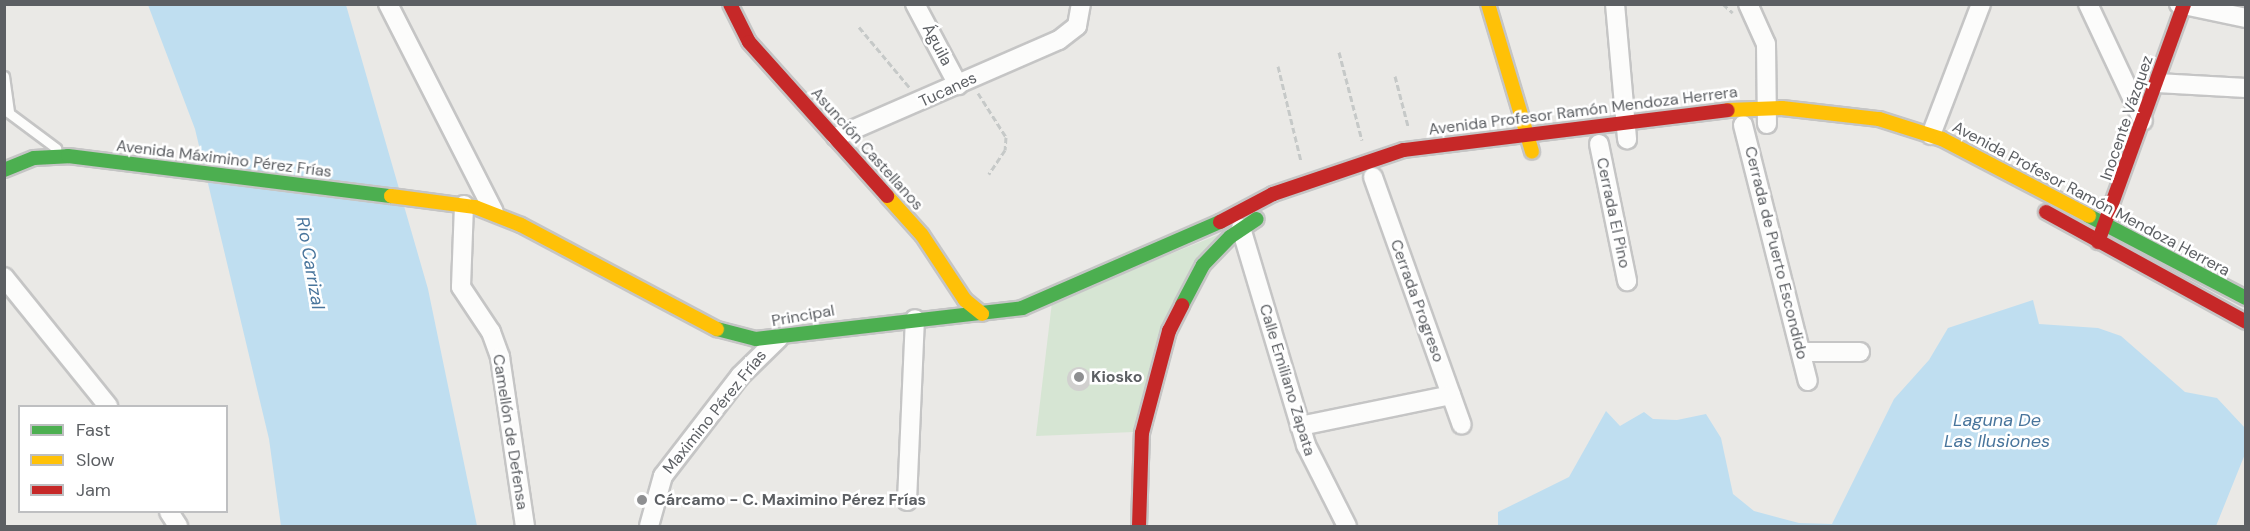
<!DOCTYPE html>
<meta charset="utf-8">
<style>
body{margin:0}
#map{position:relative;width:2250px;height:531px;overflow:hidden;background:#eae9e6;font-family:"DM Sans",sans-serif}
div>[style]{position:absolute}
.green>*{inset:0;background:#d6e5d3}
.water>*{inset:0;background:#bfdef0}
.building>*{inset:0;background:#d1d0cf}
.round{border-radius:50%}
.path>*{height:3px;margin-top:-1.5px;transform-origin:0;background:repeating-linear-gradient(90deg,#c6c9c8 0 6px,transparent 0 9px)}
.roads{filter:drop-shadow(2px 0 #c5c5c5) drop-shadow(-2px 0 #c5c5c5) drop-shadow(0 2px #c5c5c5) drop-shadow(0 -2px #c5c5c5)}
.lane>*{height:9px;margin:-4.5px;padding:0 4.5px;transform-origin:4.5px;border-radius:4.5px;background:#fcfcfb}
.street>*{height:18px;margin:-9px;padding:0 9px;transform-origin:9px;border-radius:9px;background:#fcfcfb}
.fast>*{height:14px;margin:-7px;padding:0 7px;transform-origin:7px;border-radius:7px;background:#4caf50}
.slow>*{height:14px;margin:-7px;padding:0 7px;transform-origin:7px;border-radius:7px;background:#ffc107}
.jam>*{height:14px;margin:-7px;padding:0 7px;transform-origin:7px;border-radius:7px;background:#c62828}
.dots>*{width:16px;height:16px;translate:-50% -50%;box-sizing:border-box;border:3px solid #fff;border-radius:50%}
span{translate:-50% -50%;white-space:nowrap;text-align:center;line-height:1.15;-webkit-text-stroke:5px #fff;paint-order:stroke}
.street-label{font-size:16px;color:#5c5f63}
.poi-label{font-size:16px;color:#5c5f63;font-weight:700}
.left{translate:0 -50%;text-align:left}
.water-label{font-size:18px;color:#49759c;font-style:italic}
.frame{position:absolute;inset:0;border:6px solid #5c5f63;pointer-events:none}
.legend{position:absolute;left:18px;top:405px;width:210px;height:108px;box-sizing:border-box;background:#fff;border:2px solid #bebfc1;margin:0;padding:8px 10px;list-style:none;font-size:18px;color:#5c5f63}
.legend li{display:flex;align-items:center;gap:12px;height:30px}
.legend b{width:30px;border:2px solid #bebfc1}
</style>
<div id="map">
<div class="green">
<i style="clip-path:polygon(1220px 234px,1134px 432px,1036px 436px,1052px 302px)"></i>
</div>
<div class="water">
<i style="clip-path:polygon(148px 5px,346px 5px,428px 289px,477px 526px,281px 526px,269px 439px,195px 129px)"></i>
<i style="clip-path:polygon(2033px 300px,2039px 324px,2098px 328px,2121px 336px,2185px 392px,2217px 398px,2245px 428px,2245px 454px,2216px 526px,1498px 526px,1498px 512px,1569px 477px,1606px 411px,1620px 426px,1644px 412px,1653px 419px,1677px 420px,1706px 414px,1721px 438px,1733px 494px,1754px 511px,1799px 523px,1832px 524px,1894px 399px,1929px 360px,1948px 328px)"></i>
</div>
<div class="building">
<i class="round" style="left:1067px;top:367px;width:24px;height:24px"></i>
</div>
<div class="path">
<i style="left:1723px;top:4px;width:13px;rotate:42deg"></i>
<i style="left:859px;top:27px;width:80px;rotate:50.1deg"></i>
<i style="left:1339px;top:52px;width:91px;rotate:75.4deg"></i>
<i style="left:1278px;top:66px;width:98px;rotate:76.4deg"></i>
<i style="left:1395px;top:76px;width:52px;rotate:75.4deg"></i>
<i style="left:978px;top:93px;width:52px;rotate:57.5deg"></i>
<i style="left:1006px;top:137px;width:13px;rotate:94deg"></i>
<i style="left:1005px;top:150px;width:29px;rotate:124deg"></i>
</div>
<div class="roads">
<div class="lane">
<i style="left:4px;top:76px;width:37px;rotate:82deg"></i>
<i style="left:9px;top:113px;width:59px;rotate:36.7deg"></i>
</div>
<div class="street">
<i style="left:388px;top:4px;width:233px;rotate:63deg"></i>
<i style="left:915px;top:4px;width:92px;rotate:62deg"></i>
<i style="left:1615px;top:4px;width:136px;rotate:84.9deg"></i>
<i style="left:1748px;top:4px;width:44px;rotate:65.8deg"></i>
<i style="left:1766px;top:44px;width:80px;rotate:89.3deg"></i>
<i style="left:2088px;top:4px;width:129px;rotate:64.8deg"></i>
<i style="left:2179px;top:4px;width:68px;rotate:11.8deg"></i>
<i style="left:2157px;top:83px;width:89px;rotate:3.2deg"></i>
<i style="left:1743px;top:125px;width:264px;rotate:75.8deg"></i>
<i style="left:1931px;top:135px;width:140px;rotate:-69.1deg"></i>
<i style="left:836px;top:137px;width:243px;rotate:-23.5deg"></i>
<i style="left:1059px;top:40px;width:23px;rotate:-38deg"></i>
<i style="left:1077px;top:26px;width:22px;rotate:-80deg"></i>
<i style="left:1599px;top:144px;width:140px;rotate:78.4deg"></i>
<i style="left:1373px;top:177px;width:263px;rotate:70.3deg"></i>
<i style="left:464px;top:205px;width:82px;rotate:92.1deg"></i>
<i style="left:461px;top:287px;width:54px;rotate:56.3deg"></i>
<i style="left:491px;top:332px;width:27px;rotate:70deg"></i>
<i style="left:500px;top:357px;width:171px;rotate:81.6deg"></i>
<i style="left:1241px;top:228px;width:227px;rotate:73.3deg"></i>
<i style="left:1306px;top:445px;width:91px;rotate:63.2deg"></i>
<i style="left:4px;top:277px;width:166px;rotate:51.1deg"></i>
<i style="left:1801px;top:352px;width:59px"></i>
<i style="left:1300px;top:426px;width:154px;rotate:-11.6deg"></i>
<i style="left:907px;top:501px;width:182px;rotate:-87.5deg"></i>
<i style="left:169px;top:512px;width:17px;rotate:57deg"></i>
<i style="left:649px;top:526px;width:52px;rotate:-74.4deg"></i>
<i style="left:663px;top:476px;width:126px;rotate:-52.4deg"></i>
<i style="left:740px;top:376px;width:54px;rotate:-44.3deg"></i>
</div>
<div class="fast">
<i style="left:4px;top:170px;width:32px;rotate:-22deg"></i>
<i style="left:34px;top:158px;width:34px;rotate:-3deg"></i>
<i style="left:68px;top:156px;width:325px;rotate:7.1deg"></i>
<i style="left:2089px;top:216px;width:177px;rotate:27.6deg"></i>
<i style="left:1182px;top:305px;width:45px;rotate:-62.3deg"></i>
<i style="left:1203px;top:265px;width:39px;rotate:-46deg"></i>
<i style="left:1230px;top:237px;width:32px;rotate:-34deg"></i>
<i style="left:717px;top:329px;width:40px;rotate:14.4deg"></i>
<i style="left:756px;top:339px;width:268px;rotate:-6.6deg"></i>
<i style="left:1022px;top:308px;width:216px;rotate:-23.5deg"></i>
</div>
<div class="slow">
<i style="left:1488px;top:4px;width:154px;rotate:73.4deg"></i>
<i style="left:1728px;top:110px;width:54px;rotate:-2.1deg"></i>
<i style="left:1782px;top:108px;width:98px;rotate:6.5deg"></i>
<i style="left:1879px;top:119px;width:66px;rotate:17.6deg"></i>
<i style="left:1942px;top:139px;width:166px;rotate:27.6deg"></i>
<i style="left:391px;top:196px;width:85px;rotate:7.5deg"></i>
<i style="left:475px;top:207px;width:49px;rotate:21.4deg"></i>
<i style="left:521px;top:225px;width:222px;rotate:28deg"></i>
<i style="left:887px;top:196px;width:52px;rotate:48.1deg"></i>
<i style="left:922px;top:235px;width:78px;rotate:56.5deg"></i>
<i style="left:965px;top:300px;width:22px;rotate:39deg"></i>
</div>
<div class="jam">
<i style="left:730px;top:4px;width:42px;rotate:63.4deg"></i>
<i style="left:749px;top:42px;width:207px;rotate:48.1deg"></i>
<i style="left:2046px;top:212px;width:228px;rotate:28.8deg"></i>
<i style="left:1220px;top:222px;width:60px;rotate:-27.8deg"></i>
<i style="left:1273px;top:194px;width:138px;rotate:-18.6deg"></i>
<i style="left:1404px;top:150px;width:326px;rotate:-7deg"></i>
<i style="left:2098px;top:242px;width:253px;rotate:-70.1deg"></i>
<i style="left:1139px;top:526px;width:93px;rotate:-88.2deg"></i>
<i style="left:1142px;top:433px;width:106px;rotate:-75.2deg"></i>
<i style="left:1169px;top:331px;width:29px;rotate:-63deg"></i>
</div>
</div>
<div class="dots">
<i style="left:1079px;top:377px;background:#8e8f91"></i>
<i style="left:642px;top:500px;background:#8e8f91"></i>
</div>
<div class="street-label">
<span style="left:937px;top:45px;rotate:62deg">Águila</span>
<span style="left:948px;top:90px;rotate:-25deg">Tucanes</span>
<span style="left:1583px;top:111px;rotate:-7deg">Avenida Profesor Ramón Mendoza Herrera</span>
<span style="left:2127px;top:118px;rotate:-71deg">Inocente Vázquez</span>
<span style="left:867px;top:149px;rotate:48deg">Asunción Castellanos</span>
<span style="left:224px;top:159px;rotate:7deg">Avenida Máximino Pérez Frías</span>
<span style="left:2091px;top:199px;rotate:28deg">Avenida Profesor Ramón Mendoza Herrera</span>
<span style="left:1613px;top:213px;rotate:78deg">Cerrada El Pino</span>
<span style="left:1776px;top:253px;rotate:76deg">Cerrada de Puerto Escondido</span>
<span style="left:1417px;top:301px;rotate:70deg">Cerrada Progreso</span>
<span style="left:803px;top:316px;rotate:-10deg">Principal</span>
<span style="left:1287px;top:380px;rotate:73deg">Calle Emiliano Zapata</span>
<span style="left:715px;top:412px;rotate:-51deg">Maximino Pérez Frías</span>
<span style="left:510px;top:432px;rotate:81deg">Camellón de Defensa</span>
</div>
<div class="poi-label">
<span class="left" style="left:1091px;top:377px">Kiosko</span>
<span class="left" style="left:654px;top:500px">Cárcamo - C. Maximino Pérez Frías</span>
</div>
<div class="water-label">
<span style="left:310px;top:263px;rotate:80deg">Rio Carrizal</span>
<span style="left:1997px;top:431px">Laguna De<br>Las Ilusiones</span>
</div>
<div class="frame"></div>
<ul class="legend">
<li><b style="height:8px;background:#4caf50"></b>Fast</li>
<li><b style="height:8px;background:#ffc107"></b>Slow</li>
<li><b style="height:8px;background:#c62828"></b>Jam</li>
</ul>
</div>
